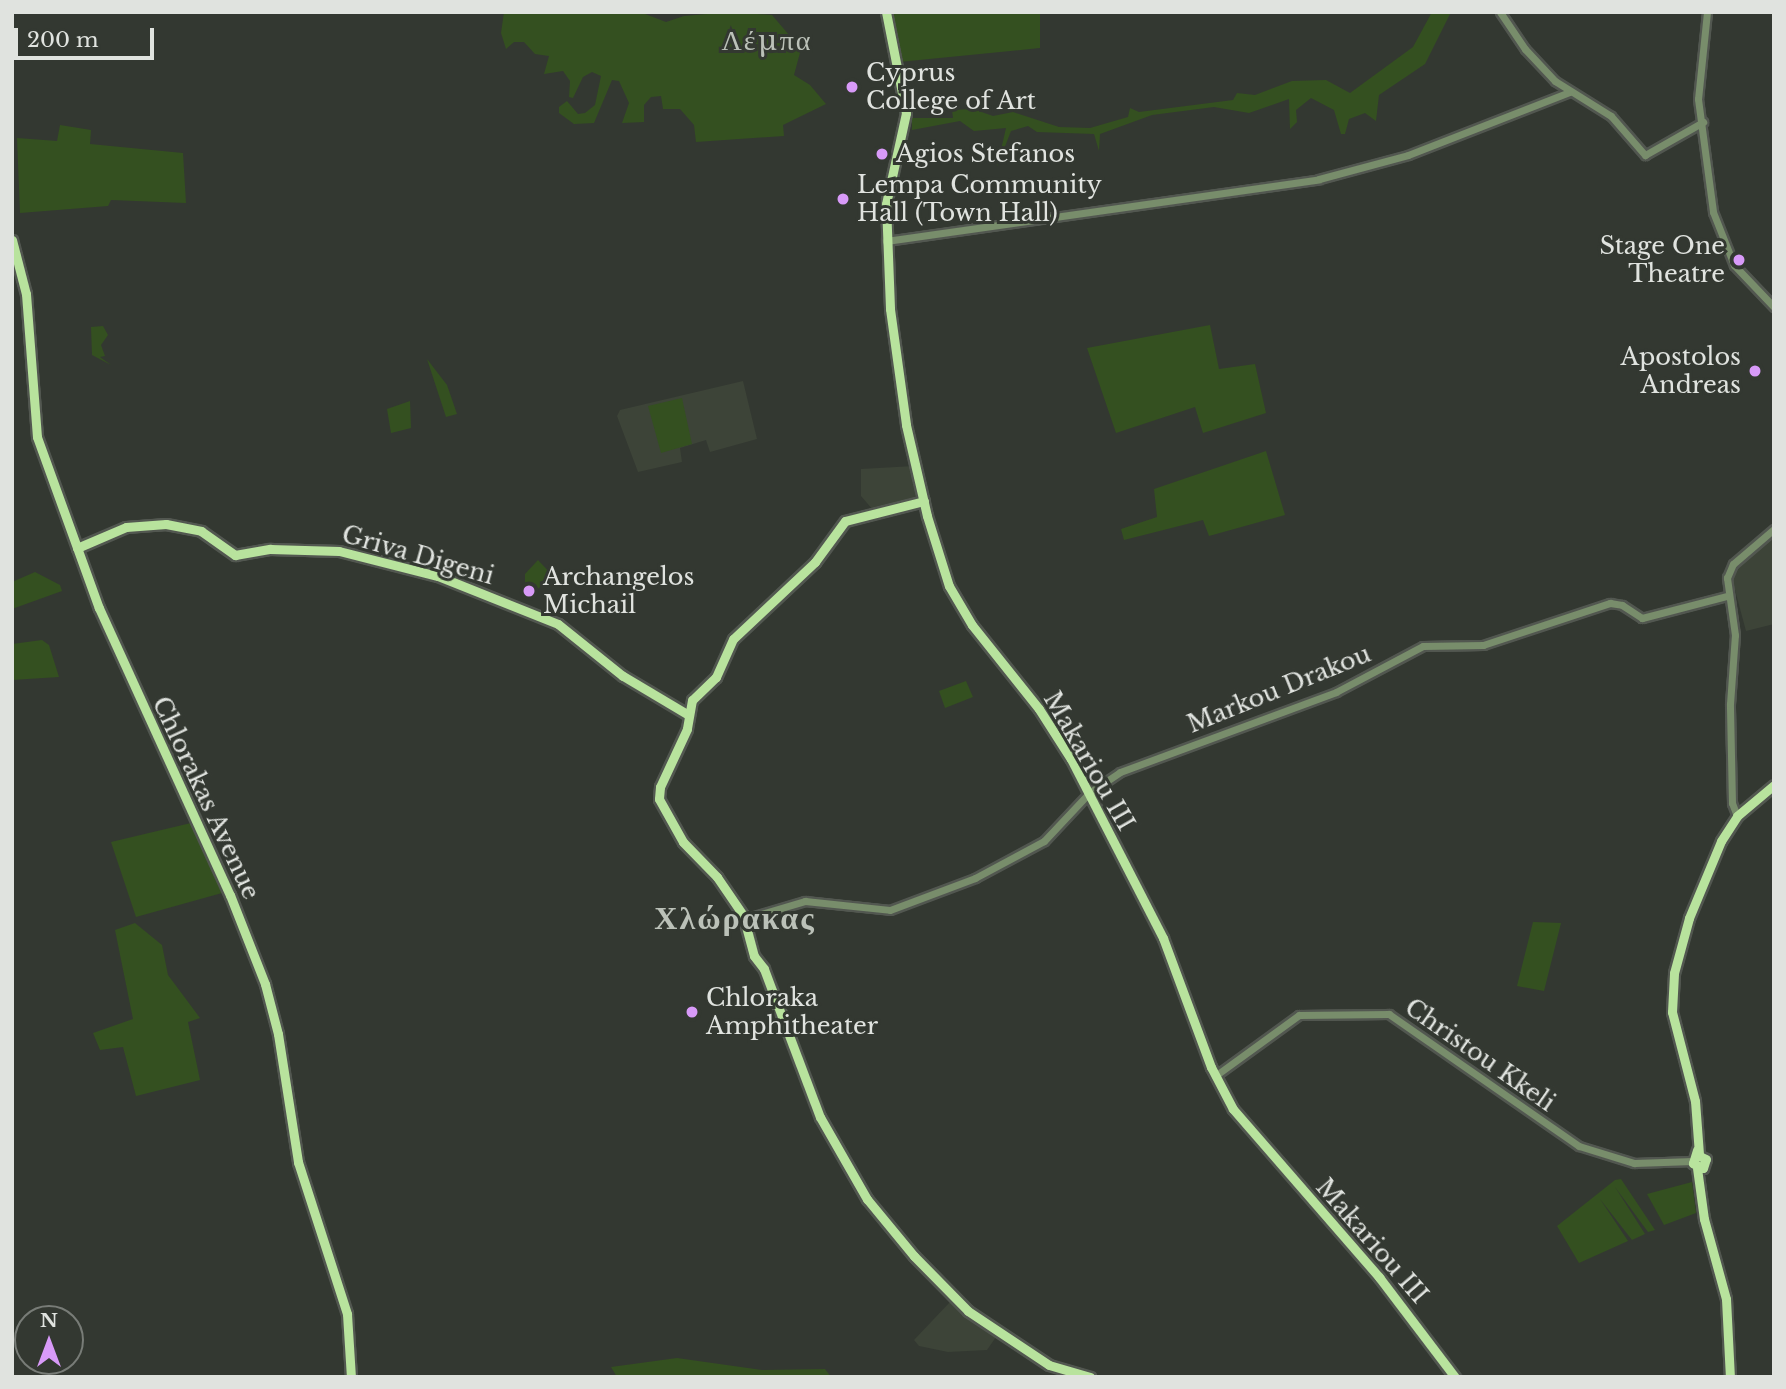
<!DOCTYPE html>
<meta charset="utf-8">
<style>
body{margin:0}
#map{position:relative;width:1786px;height:1389px;overflow:hidden;background:#333831;font-family:"Libre Baskerville",serif}
div>[style]{position:absolute}
.built>*{inset:0;background:#3d4438}
.green>*{inset:0;background:#345020}
.roads{filter:drop-shadow(2px 0 #525750) drop-shadow(-2px 0 #525750) drop-shadow(0 2px #525750) drop-shadow(0 -2px #525750)}
.minor>*{height:7px;margin:-3.5px;padding:0 3.5px;transform-origin:3.5px;border-radius:3.5px;background:#788d6b}
.major>*{height:9px;margin:-4.5px;padding:0 4.5px;transform-origin:4.5px;border-radius:4.5px;background:#b8e39d}
.dots>*{width:19px;height:19px;translate:-50% -50%;box-sizing:border-box;border:4px solid #333831;border-radius:50%}
span{translate:-50% -50%;white-space:nowrap;text-align:center;line-height:1.15;-webkit-text-stroke:6px #333831;paint-order:stroke}
.poi-label{font-size:24px;color:#e0e3df}
.left{translate:0 -50%;text-align:left}
.right{translate:-100% -50%;text-align:right}
.street-label{font-size:24px;color:#e0e3df}
.quarter-label{font-size:28px;color:#bbc1b8;letter-spacing:2px}
.district-label{font-size:32px;color:#bbc1b8;font-weight:700;letter-spacing:2px}
.frame{position:absolute;inset:0;border:14px solid #e0e3df;pointer-events:none}
.north{position:absolute;left:14px;top:1305px;width:70px;height:70px;box-sizing:border-box;background:#333831;border:2px solid #787c77;border-radius:50%;rotate:0deg;font-size:19px;font-weight:700;line-height:28px;text-align:center;color:#e0e3df}
.north::after{content:'';display:block;margin:auto;width:24px;height:32px;background:#d89af8;clip-path:polygon(50% 0,100% 100%,50% 72%,0 100%)}
.scale{position:absolute;left:14px;top:28px;width:140px;height:32px;box-sizing:border-box;border:4px solid #e0e3df;border-top:0;padding-left:9px;font-size:21px;line-height:24px;white-space:nowrap;color:#e0e3df;-webkit-text-stroke:5px #333831;paint-order:stroke}
</style>
<div id="map">
<div class="built">
<i style="clip-path:polygon(743px 381px,757px 439px,710px 452px,706px 440px,680px 448px,682px 462px,638px 472px,617px 416px,620px 410px)"></i>
<i style="clip-path:polygon(914px 466px,920px 499px,873px 510px,861px 496px,861px 469px)"></i>
<i style="clip-path:polygon(1774px 535px,1774px 624px,1746px 631px,1731px 575px)"></i>
<i style="clip-path:polygon(950px 1302px,996px 1337px,987px 1350px,948px 1352px,919px 1346px,914px 1340px)"></i>
</div>
<div class="green">
<i style="clip-path:polygon(504px 12px,640px 12px,666px 22px,684px 16px,730px 12px,772px 15px,801px 49px,794px 75px,810px 85px,826px 104px,783px 125px,784px 136px,696px 142px,694px 125px,680px 109px,663px 109px,661px 96px,651px 97px,644px 105px,644px 122px,622px 123px,629px 103px,619px 81px,612px 80px,594px 123px,574px 124px,559px 113px,559px 107px,567px 101px,578px 114px,585px 113px,595px 105px,601px 76px,592px 72px,583px 77px,573px 98px,569px 97px,570px 81px,563px 71px,544px 74px,549px 56px,535px 54px,524px 42px,514px 42px,506px 49px,501px 33px)"></i>
<i style="clip-path:polygon(890px 12px,1040px 12px,1040px 48px,899px 62px)"></i>
<i style="clip-path:polygon(1432px 12px,1451px 12px,1425px 64px,1379px 95px,1376px 121px,1365px 113px,1349px 119px,1345px 134px,1341px 134px,1334px 110px,1311px 98px,1296px 110px,1297px 122px,1290px 129px,1289px 99px,1249px 113px,1214px 107px,1152px 115px,1100px 134px,1099px 151px,1094px 134px,1037px 132px,1028px 126px,1011px 131px,997px 167px,1006px 128px,974px 131px,960px 121px,912px 130px,912px 118px,953px 118px,952px 110px,973px 109px,993px 116px,1013px 112px,1059px 127px,1090px 128px,1128px 117px,1130px 108px,1139px 112px,1233px 100px,1237px 93px,1255px 95px,1292px 81px,1326px 80px,1350px 93px,1413px 47px)"></i>
<i style="clip-path:polygon(60px 125px,91px 130px,90px 144px,183px 153px,186px 203px,111px 200px,108px 206px,20px 213px,17px 138px,57px 141px)"></i>
<i style="clip-path:polygon(1210px 325px,1219px 369px,1255px 364px,1266px 413px,1203px 433px,1195px 407px,1116px 433px,1087px 348px)"></i>
<i style="clip-path:polygon(103px 326px,108px 335px,101px 345px,105px 356px,100px 357px,111px 365px,92px 355px,91px 327px)"></i>
<i style="clip-path:polygon(427px 359px,447px 385px,457px 414px,446px 417px)"></i>
<i style="clip-path:polygon(682px 398px,692px 444px,661px 453px,648px 406px)"></i>
<i style="clip-path:polygon(410px 401px,411px 428px,391px 433px,387px 409px)"></i>
<i style="clip-path:polygon(1266px 451px,1285px 515px,1209px 536px,1203px 520px,1124px 540px,1121px 529px,1157px 517px,1154px 489px)"></i>
<i style="clip-path:polygon(538px 560px,556px 579px,537px 589px,525px 586px,525px 574px)"></i>
<i style="clip-path:polygon(35px 572px,60px 585px,62px 591px,12px 609px,12px 582px)"></i>
<i style="clip-path:polygon(42px 640px,49px 645px,59px 677px,12px 680px,12px 644px)"></i>
<i style="clip-path:polygon(966px 681px,973px 697px,945px 708px,939px 691px)"></i>
<i style="clip-path:polygon(191px 823px,222px 893px,136px 917px,111px 842px)"></i>
<i style="clip-path:polygon(1533px 922px,1561px 923px,1544px 991px,1517px 986px)"></i>
<i style="clip-path:polygon(135px 923px,162px 945px,168px 975px,200px 1018px,188px 1022px,200px 1080px,136px 1096px,123px 1047px,100px 1050px,93px 1033px,133px 1019px,115px 930px)"></i>
<i style="clip-path:polygon(1621px 1179px,1655px 1230px,1648px 1232px,1615px 1187px,1645px 1234px,1632px 1240px,1600px 1199px,1628px 1241px,1579px 1263px,1557px 1226px,1615px 1180px)"></i>
<i style="clip-path:polygon(1692px 1182px,1696px 1213px,1664px 1225px,1647px 1194px)"></i>
<i style="clip-path:polygon(677px 1358px,762px 1370px,825px 1369px,831px 1377px,617px 1377px,611px 1367px)"></i>
</div>
<div class="roads">
<div class="minor">
<i style="left:1500px;top:12px;width:45px;rotate:56deg"></i>
<i style="left:1525px;top:49px;width:44px;rotate:46.8deg"></i>
<i style="left:1555px;top:81px;width:66px;rotate:32deg"></i>
<i style="left:1611px;top:116px;width:52px;rotate:48.9deg"></i>
<i style="left:1645px;top:155px;width:67px;rotate:-29.6deg"></i>
<i style="left:1707px;top:12px;width:87px;rotate:95.9deg"></i>
<i style="left:1698px;top:99px;width:114px;rotate:82.4deg"></i>
<i style="left:1713px;top:212px;width:57px;rotate:68.4deg"></i>
<i style="left:1734px;top:265px;width:58px;rotate:46.4deg"></i>
<i style="left:886px;top:241px;width:437px;rotate:-8.1deg"></i>
<i style="left:1319px;top:179px;width:92px;rotate:-15.1deg"></i>
<i style="left:1408px;top:155px;width:174px;rotate:-21.3deg"></i>
<i style="left:1737px;top:816px;width:14px;rotate:-111deg"></i>
<i style="left:1732px;top:803px;width:99px;rotate:-91.2deg"></i>
<i style="left:1730px;top:704px;width:69px;rotate:-85.9deg"></i>
<i style="left:1735px;top:635px;width:58px;rotate:-98deg"></i>
<i style="left:1727px;top:578px;width:15px;rotate:-67deg"></i>
<i style="left:1733px;top:564px;width:54px;rotate:-40.5deg"></i>
<i style="left:744px;top:919px;width:64px;rotate:-16.4deg"></i>
<i style="left:805px;top:901px;width:85px;rotate:6deg"></i>
<i style="left:890px;top:910px;width:91px;rotate:-20.6deg"></i>
<i style="left:975px;top:878px;width:78px;rotate:-28.2deg"></i>
<i style="left:1044px;top:841px;width:66px;rotate:-46.8deg"></i>
<i style="left:1089px;top:793px;width:37px;rotate:-34deg"></i>
<i style="left:1120px;top:772px;width:230px;rotate:-20.3deg"></i>
<i style="left:1336px;top:692px;width:98px;rotate:-27.9deg"></i>
<i style="left:1423px;top:646px;width:60px;rotate:-1deg"></i>
<i style="left:1483px;top:645px;width:134px;rotate:-18.3deg"></i>
<i style="left:1610px;top:603px;width:12px;rotate:9deg"></i>
<i style="left:1622px;top:605px;width:24px;rotate:33deg"></i>
<i style="left:1642px;top:618px;width:88px;rotate:-14.5deg"></i>
<i style="left:1215px;top:1076px;width:104px;rotate:-36deg"></i>
<i style="left:1299px;top:1015px;width:90px;rotate:-0.6deg"></i>
<i style="left:1389px;top:1014px;width:231px;rotate:34.8deg"></i>
<i style="left:1579px;top:1146px;width:58px;rotate:17.2deg"></i>
<i style="left:1634px;top:1163px;width:59px;rotate:-1.9deg"></i>
</div>
<div class="major">
<i style="left:886px;top:12px;width:103px;rotate:78.8deg"></i>
<i style="left:906px;top:113px;width:93px;rotate:102.4deg"></i>
<i style="left:886px;top:204px;width:105px;rotate:87.8deg"></i>
<i style="left:890px;top:309px;width:117px;rotate:82.1deg"></i>
<i style="left:906px;top:425px;width:93px;rotate:77deg"></i>
<i style="left:927px;top:516px;width:73px;rotate:72.6deg"></i>
<i style="left:949px;top:586px;width:45px;rotate:59.5deg"></i>
<i style="left:972px;top:625px;width:107px;rotate:51.4deg"></i>
<i style="left:1039px;top:709px;width:59px;rotate:57.4deg"></i>
<i style="left:1071px;top:759px;width:201px;rotate:62.8deg"></i>
<i style="left:1163px;top:938px;width:138px;rotate:69.6deg"></i>
<i style="left:1211px;top:1067px;width:47px;rotate:62.4deg"></i>
<i style="left:1233px;top:1109px;width:223px;rotate:49deg"></i>
<i style="left:1379px;top:1277px;width:126px;rotate:52.8deg"></i>
<i style="left:12px;top:240px;width:56px;rotate:75.5deg"></i>
<i style="left:26px;top:294px;width:143px;rotate:85.6deg"></i>
<i style="left:37px;top:437px;width:182px;rotate:70.1deg"></i>
<i style="left:99px;top:608px;width:315px;rotate:65.5deg"></i>
<i style="left:230px;top:895px;width:96px;rotate:68.5deg"></i>
<i style="left:265px;top:984px;width:52px;rotate:75.4deg"></i>
<i style="left:278px;top:1034px;width:130px;rotate:81.1deg"></i>
<i style="left:298px;top:1162px;width:160px;rotate:72.1deg"></i>
<i style="left:347px;top:1314px;width:63px;rotate:86.4deg"></i>
<i style="left:924px;top:501px;width:81px;rotate:165.8deg"></i>
<i style="left:845px;top:521px;width:51px;rotate:126.2deg"></i>
<i style="left:815px;top:562px;width:112px;rotate:136.8deg"></i>
<i style="left:733px;top:639px;width:42px;rotate:114.1deg"></i>
<i style="left:716px;top:677px;width:33px;rotate:136deg"></i>
<i style="left:692px;top:700px;width:29px;rotate:100deg"></i>
<i style="left:687px;top:729px;width:64px;rotate:115deg"></i>
<i style="left:660px;top:787px;width:12px;rotate:95deg"></i>
<i style="left:659px;top:799px;width:49px;rotate:60.8deg"></i>
<i style="left:683px;top:842px;width:49px;rotate:45.8deg"></i>
<i style="left:717px;top:877px;width:46px;rotate:55.6deg"></i>
<i style="left:743px;top:915px;width:42px;rotate:75deg"></i>
<i style="left:754px;top:956px;width:16px;rotate:52deg"></i>
<i style="left:764px;top:969px;width:158px;rotate:69.3deg"></i>
<i style="left:820px;top:1117px;width:95px;rotate:60.2deg"></i>
<i style="left:867px;top:1199px;width:74px;rotate:50.5deg"></i>
<i style="left:914px;top:1256px;width:77px;rotate:45.5deg"></i>
<i style="left:968px;top:1311px;width:97px;rotate:33.7deg"></i>
<i style="left:1049px;top:1365px;width:43px;rotate:16.3deg"></i>
<i style="left:77px;top:548px;width:53px;rotate:-23.2deg"></i>
<i style="left:126px;top:527px;width:40px;rotate:-4.3deg"></i>
<i style="left:166px;top:524px;width:36px;rotate:11deg"></i>
<i style="left:201px;top:531px;width:42px;rotate:35.2deg"></i>
<i style="left:235px;top:555px;width:36px;rotate:-10deg"></i>
<i style="left:270px;top:549px;width:69px;rotate:1.7deg"></i>
<i style="left:339px;top:551px;width:102px;rotate:14.2deg"></i>
<i style="left:438px;top:576px;width:129px;rotate:21.8deg"></i>
<i style="left:558px;top:624px;width:83px;rotate:38.7deg"></i>
<i style="left:623px;top:676px;width:74px;rotate:30.7deg"></i>
<i style="left:1697px;top:1150px;width:14px;rotate:107deg"></i>
<i style="left:1693px;top:1163px;width:11px;rotate:27deg"></i>
<i style="left:1703px;top:1168px;width:9px;rotate:-72deg"></i>
<i style="left:1706px;top:1159px;width:10px;rotate:-156deg"></i>
<i style="left:1699px;top:1154px;width:53px;rotate:-94.3deg"></i>
<i style="left:1695px;top:1101px;width:92px;rotate:-104.5deg"></i>
<i style="left:1672px;top:1012px;width:39px;rotate:-87deg"></i>
<i style="left:1674px;top:973px;width:57px;rotate:-74.7deg"></i>
<i style="left:1689px;top:918px;width:83px;rotate:-67.4deg"></i>
<i style="left:1721px;top:841px;width:30px;rotate:-57deg"></i>
<i style="left:1737px;top:816px;width:48px;rotate:-40deg"></i>
<i style="left:1697px;top:1168px;width:51px;rotate:82.2deg"></i>
<i style="left:1704px;top:1219px;width:83px;rotate:74.6deg"></i>
<i style="left:1726px;top:1299px;width:78px;rotate:87.1deg"></i>
</div>
</div>
<div class="dots">
<i style="left:852px;top:87px;background:#d89af8"></i>
<i style="left:882px;top:154px;background:#d89af8"></i>
<i style="left:843px;top:199px;background:#d89af8"></i>
<i style="left:1739px;top:260px;background:#d89af8"></i>
<i style="left:1755px;top:371px;background:#d89af8"></i>
<i style="left:529px;top:591px;background:#d89af8"></i>
<i style="left:692px;top:1012px;background:#d89af8"></i>
</div>
<div class="poi-label">
<span class="left" style="left:866px;top:87px">Cyprus<br>College of Art</span>
<span class="left" style="left:896px;top:154px">Agios Stefanos</span>
<span class="left" style="left:857px;top:199px">Lempa Community<br>Hall (Town Hall)</span>
<span class="right" style="left:1725px;top:260px">Stage One<br>Theatre</span>
<span class="right" style="left:1741px;top:371px">Apostolos<br>Andreas</span>
<span class="left" style="left:543px;top:591px">Archangelos<br>Michail</span>
<span class="left" style="left:706px;top:1012px">Chloraka<br>Amphitheater</span>
</div>
<div class="street-label">
<span style="left:418px;top:555px;rotate:16deg">Griva Digeni</span>
<span style="left:1279px;top:689px;rotate:-22deg">Markou Drakou</span>
<span style="left:1089px;top:761px;rotate:60deg">Makariou III</span>
<span style="left:206px;top:798px;rotate:65deg">Chlorakas Avenue</span>
<span style="left:1480px;top:1055px;rotate:35deg">Christou Kkeli</span>
<span style="left:1372px;top:1241px;rotate:49deg">Makariou III</span>
</div>
<div class="quarter-label">
<span style="left:767px;top:41px">Λέμπα</span>
</div>
<div class="district-label">
<span style="left:735px;top:918px">Χλώρακας</span>
</div>
<div class="frame"></div>
<div class="north">N</div>
<div class="scale">200 m</div>
</div>
